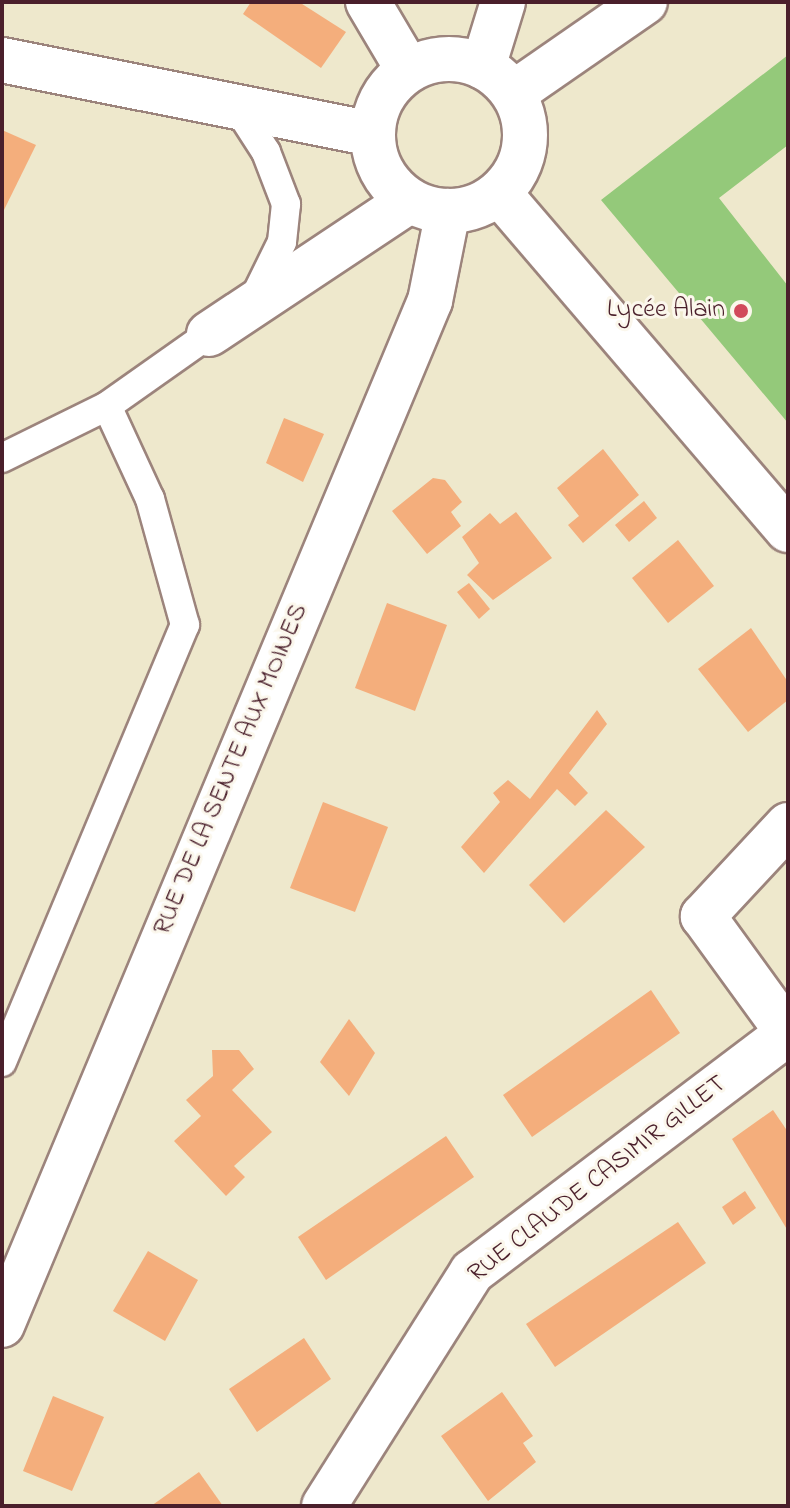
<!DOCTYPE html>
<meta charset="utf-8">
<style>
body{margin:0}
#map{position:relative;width:790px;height:1508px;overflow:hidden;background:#eee8cc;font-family:"Indie Flower",sans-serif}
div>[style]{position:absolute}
.green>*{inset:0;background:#94c97a}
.building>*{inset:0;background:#f4ae7c}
.roads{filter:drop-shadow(2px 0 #9c847c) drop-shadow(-2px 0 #9c847c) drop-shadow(0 2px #9c847c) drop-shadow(0 -2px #9c847c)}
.lane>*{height:28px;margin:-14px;padding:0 14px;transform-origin:14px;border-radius:14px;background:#fff}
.street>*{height:44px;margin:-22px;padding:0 22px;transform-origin:22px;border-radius:22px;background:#fff}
.secondary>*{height:44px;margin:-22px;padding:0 22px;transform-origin:22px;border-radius:22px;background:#fff}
.secondary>.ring{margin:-22px;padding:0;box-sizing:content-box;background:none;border:44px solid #fff;border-radius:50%}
.dots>*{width:22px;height:22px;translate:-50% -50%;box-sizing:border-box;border:4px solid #fbf7ec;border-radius:50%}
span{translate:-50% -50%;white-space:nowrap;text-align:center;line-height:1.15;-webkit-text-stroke:6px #fbf7ec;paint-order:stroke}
.poi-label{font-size:26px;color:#4a1f2b}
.right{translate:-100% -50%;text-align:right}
.street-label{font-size:26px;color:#4a1f2b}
.frame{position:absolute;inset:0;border:4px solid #4a1f2b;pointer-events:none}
</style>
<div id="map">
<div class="green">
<i style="clip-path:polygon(788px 55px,788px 145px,719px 198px,788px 286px,788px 423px,601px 200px)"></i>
</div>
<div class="building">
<i style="clip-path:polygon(251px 2px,299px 2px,346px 32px,321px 68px,243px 14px)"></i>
<i style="clip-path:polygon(2px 130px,36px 145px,2px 214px)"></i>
<i style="clip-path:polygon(284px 418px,324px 434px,303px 482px,266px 463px)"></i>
<i style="clip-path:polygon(603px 449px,639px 495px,583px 543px,568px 525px,579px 516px,557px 488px)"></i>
<i style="clip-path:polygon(433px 478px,445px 480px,462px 502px,451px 512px,461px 526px,427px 554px,392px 511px)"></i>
<i style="clip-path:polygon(644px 501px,657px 518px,629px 542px,615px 525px)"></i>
<i style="clip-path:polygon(516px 512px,552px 558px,493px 600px,467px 575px,479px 563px,462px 537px,490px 513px,500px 524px)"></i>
<i style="clip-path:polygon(678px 540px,714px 586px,668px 623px,632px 578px)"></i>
<i style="clip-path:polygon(469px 583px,490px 609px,479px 619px,457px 592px)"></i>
<i style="clip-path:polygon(387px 603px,447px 625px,415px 711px,355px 688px)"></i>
<i style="clip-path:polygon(751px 628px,788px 682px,788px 700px,748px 732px,698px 669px)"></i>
<i style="clip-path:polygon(597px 710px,607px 724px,569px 773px,588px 793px,575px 806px,557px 789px,484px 873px,461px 847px,500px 802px,493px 793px,508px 780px,530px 799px)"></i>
<i style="clip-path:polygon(323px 802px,388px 827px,355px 912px,290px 888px)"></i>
<i style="clip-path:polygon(606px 810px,645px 847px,564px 923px,529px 885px)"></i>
<i style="clip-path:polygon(651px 990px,680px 1033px,532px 1137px,503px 1095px)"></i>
<i style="clip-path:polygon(349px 1019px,375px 1053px,349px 1096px,320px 1062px)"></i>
<i style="clip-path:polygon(212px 1050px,239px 1050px,254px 1069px,232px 1090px,272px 1132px,234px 1166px,245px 1177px,226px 1196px,174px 1141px,201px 1116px,186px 1100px,213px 1076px)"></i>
<i style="clip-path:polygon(773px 1110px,788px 1132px,788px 1231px,732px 1139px)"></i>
<i style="clip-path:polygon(446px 1136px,474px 1177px,326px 1280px,298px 1237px)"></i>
<i style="clip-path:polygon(745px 1191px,756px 1208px,733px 1225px,722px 1207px)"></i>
<i style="clip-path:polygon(678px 1222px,706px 1263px,555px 1367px,526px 1324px)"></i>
<i style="clip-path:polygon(148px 1251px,198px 1280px,165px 1341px,113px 1311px)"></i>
<i style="clip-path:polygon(304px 1338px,331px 1379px,257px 1432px,229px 1389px)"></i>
<i style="clip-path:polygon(502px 1392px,533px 1436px,523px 1443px,536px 1462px,488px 1501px,441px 1436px)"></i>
<i style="clip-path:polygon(53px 1396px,104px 1417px,72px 1491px,23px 1471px)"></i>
<i style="clip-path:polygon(199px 1472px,223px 1506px,151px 1506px)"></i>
</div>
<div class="roads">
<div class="lane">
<i style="left:235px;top:104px;width:57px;rotate:57.1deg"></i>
<i style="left:266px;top:152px;width:56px;rotate:69deg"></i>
<i style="left:286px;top:204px;width:38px;rotate:96deg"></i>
<i style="left:282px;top:242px;width:64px;rotate:116.2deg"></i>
<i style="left:2px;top:458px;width:117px;rotate:-26.3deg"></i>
<i style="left:107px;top:406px;width:125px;rotate:-35.2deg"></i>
<i style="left:2px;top:1062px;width:474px;rotate:-67.3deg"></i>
<i style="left:185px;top:625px;width:131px;rotate:-105.5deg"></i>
<i style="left:150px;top:499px;width:102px;rotate:-114.8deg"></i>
</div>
<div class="street">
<i style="left:368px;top:2px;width:77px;rotate:59.4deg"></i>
<i style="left:483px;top:67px;width:68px;rotate:-72.9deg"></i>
<i style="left:209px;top:334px;width:240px;rotate:-33.6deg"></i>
<i style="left:788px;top:825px;width:125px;rotate:133deg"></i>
<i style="left:703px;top:916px;width:145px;rotate:54deg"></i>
<i style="left:2px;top:1325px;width:1110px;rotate:-67.32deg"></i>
<i style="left:430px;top:301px;width:92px;rotate:-78.7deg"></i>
<i style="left:324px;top:1506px;width:277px;rotate:-57.7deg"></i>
<i style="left:472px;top:1272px;width:396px;rotate:-37.1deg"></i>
</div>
<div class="secondary">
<i class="ring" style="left:373px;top:59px;width:108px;height:108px"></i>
<i style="left:2px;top:60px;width:376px;rotate:11.3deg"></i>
<i style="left:515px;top:92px;width:158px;rotate:-34.7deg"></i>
<i style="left:499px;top:193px;width:444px;rotate:49.4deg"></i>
</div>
</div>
<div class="dots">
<i style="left:741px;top:311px;background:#d1495b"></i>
</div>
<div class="poi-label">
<span class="right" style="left:725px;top:311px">Lycée Alain</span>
</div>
<div class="street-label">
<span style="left:232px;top:770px;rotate:-67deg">RUE DE LA SENTE AUX MOINES</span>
<span style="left:598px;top:1180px;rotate:-38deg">RUE CLAUDE CASIMIR GILLET</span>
</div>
<div class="frame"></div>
</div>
